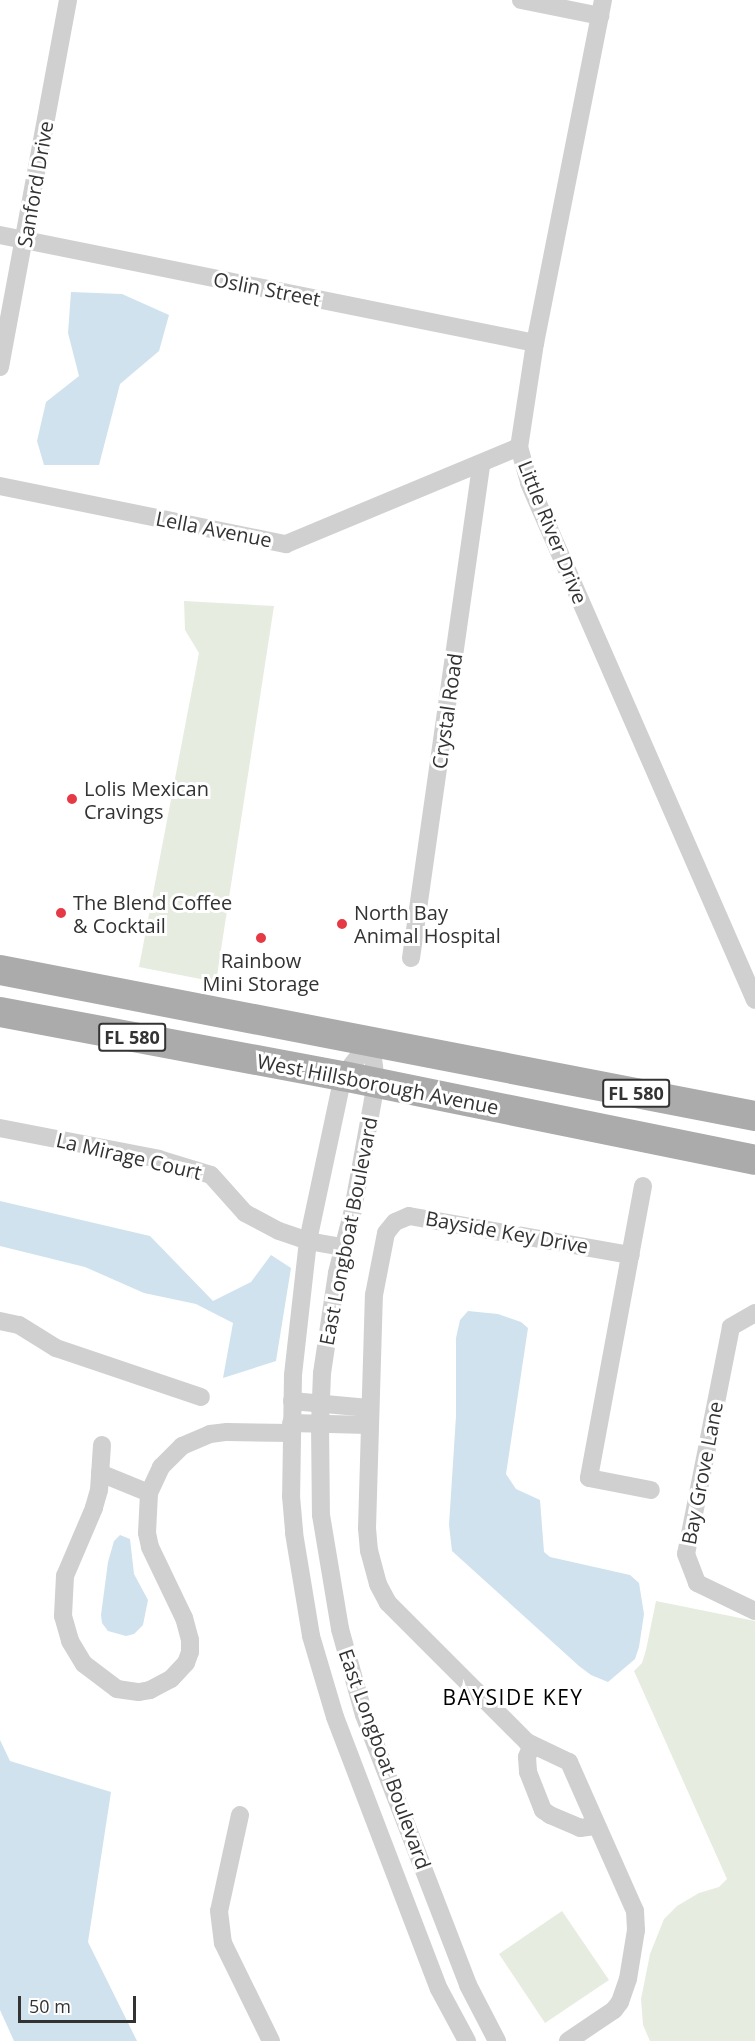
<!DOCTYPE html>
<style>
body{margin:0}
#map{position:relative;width:755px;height:2041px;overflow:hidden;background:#fff;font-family:"Open Sans",sans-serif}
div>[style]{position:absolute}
.green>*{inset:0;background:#e6ecdf}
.water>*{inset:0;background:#cfe2ee}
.minor>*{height:18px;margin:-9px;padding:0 9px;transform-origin:9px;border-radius:9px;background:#d0d0d0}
.primary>*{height:30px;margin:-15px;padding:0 15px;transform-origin:15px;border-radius:15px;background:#ababab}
.dots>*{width:16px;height:16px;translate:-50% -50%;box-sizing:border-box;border:3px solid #fff;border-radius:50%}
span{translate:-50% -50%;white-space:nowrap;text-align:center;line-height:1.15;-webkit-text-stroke:6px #fff;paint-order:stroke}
.shield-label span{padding:2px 4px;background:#fff;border:2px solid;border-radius:4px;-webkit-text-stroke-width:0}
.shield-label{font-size:18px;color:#333;font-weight:700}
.street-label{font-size:20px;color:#333}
.poi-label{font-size:20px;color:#333}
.left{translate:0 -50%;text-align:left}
.neighbourhood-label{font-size:21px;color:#000;letter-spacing:1.5px}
.scale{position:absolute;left:18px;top:1996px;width:118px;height:27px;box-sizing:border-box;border:3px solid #333;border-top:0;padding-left:8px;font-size:18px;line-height:21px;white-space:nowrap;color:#333;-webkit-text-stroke:4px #fff;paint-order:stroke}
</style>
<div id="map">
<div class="green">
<i style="clip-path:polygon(184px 601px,274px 606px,216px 982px,139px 967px,199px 653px,185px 630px)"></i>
<i style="clip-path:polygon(656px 1601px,755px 1621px,755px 2041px,650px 2041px,643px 2025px,641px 1999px,650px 1954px,664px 1919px,677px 1906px,699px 1893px,719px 1887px,727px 1879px,634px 1671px,642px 1663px,646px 1650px)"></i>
<i style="clip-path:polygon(562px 1911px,609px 1980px,545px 2023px,499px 1954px)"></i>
</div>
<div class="water">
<i style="clip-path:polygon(71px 292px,122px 294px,169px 315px,159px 351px,120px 384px,99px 465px,44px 465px,37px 441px,46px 402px,79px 376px,68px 333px)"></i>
<i style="clip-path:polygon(0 1201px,150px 1236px,213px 1301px,251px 1282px,271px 1255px,291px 1268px,276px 1361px,223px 1378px,233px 1323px,196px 1304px,144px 1293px,85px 1267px,0 1246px)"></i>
<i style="clip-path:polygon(468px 1311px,498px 1314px,521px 1322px,528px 1328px,506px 1474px,516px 1489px,540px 1500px,544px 1552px,550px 1557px,630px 1575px,639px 1583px,644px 1614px,639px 1647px,635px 1659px,608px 1682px,591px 1675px,579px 1666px,452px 1551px,449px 1525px,456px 1416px,456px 1338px,460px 1320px)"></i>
<i style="clip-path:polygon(120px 1535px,130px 1539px,134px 1574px,148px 1600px,143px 1625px,134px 1634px,126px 1636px,108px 1631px,102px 1623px,101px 1615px,108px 1562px,114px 1541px)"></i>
<i style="clip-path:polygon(0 1740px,10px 1761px,111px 1792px,88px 1942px,137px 2041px,14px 2041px,0 2010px)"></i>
</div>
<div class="minor">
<i style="left:521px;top:0;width:81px;rotate:11.4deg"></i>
<i style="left:603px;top:0;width:350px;rotate:101.2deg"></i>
<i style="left:535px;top:343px;width:105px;rotate:98.7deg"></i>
<i style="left:519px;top:447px;width:37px;rotate:74deg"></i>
<i style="left:529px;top:483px;width:564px;rotate:66.39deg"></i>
<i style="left:0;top:235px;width:546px;rotate:11.41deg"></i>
<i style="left:0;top:367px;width:373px;rotate:-79.5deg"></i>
<i style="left:0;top:486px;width:292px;rotate:11.5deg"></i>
<i style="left:286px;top:544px;width:252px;rotate:-22.6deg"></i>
<i style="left:411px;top:958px;width:499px;rotate:-81.9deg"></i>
<i style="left:371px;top:1041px;width:45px;rotate:128.7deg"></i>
<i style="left:343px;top:1076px;width:169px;rotate:102deg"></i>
<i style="left:308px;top:1241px;width:135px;rotate:96.4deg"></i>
<i style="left:293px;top:1375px;width:121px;rotate:90.9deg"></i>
<i style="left:291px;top:1496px;width:37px;rotate:85deg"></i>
<i style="left:294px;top:1533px;width:104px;rotate:80.6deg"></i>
<i style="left:311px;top:1636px;width:84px;rotate:73.5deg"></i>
<i style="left:335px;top:1717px;width:291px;rotate:69.1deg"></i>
<i style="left:439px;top:1989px;width:59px;rotate:61.7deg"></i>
<i style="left:371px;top:1041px;width:42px;rotate:83.2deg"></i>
<i style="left:376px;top:1083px;width:129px;rotate:100.3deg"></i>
<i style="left:353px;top:1210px;width:65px;rotate:104.3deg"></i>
<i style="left:337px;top:1273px;width:101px;rotate:98.5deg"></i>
<i style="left:322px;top:1373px;width:51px;rotate:92.2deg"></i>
<i style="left:320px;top:1424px;width:91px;rotate:89.4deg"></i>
<i style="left:321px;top:1515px;width:116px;rotate:80.5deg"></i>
<i style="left:340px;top:1629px;width:89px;rotate:74.4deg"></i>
<i style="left:364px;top:1715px;width:289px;rotate:68.9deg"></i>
<i style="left:468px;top:1985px;width:63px;rotate:62.6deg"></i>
<i style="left:0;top:1128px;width:162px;rotate:11deg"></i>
<i style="left:159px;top:1159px;width:54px;rotate:17.1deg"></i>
<i style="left:211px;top:1175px;width:51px;rotate:48.2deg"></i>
<i style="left:245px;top:1213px;width:38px;rotate:28deg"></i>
<i style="left:279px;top:1231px;width:31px;rotate:19deg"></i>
<i style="left:308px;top:1241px;width:36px;rotate:10deg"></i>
<i style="left:643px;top:1186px;width:297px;rotate:100.5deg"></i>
<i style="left:589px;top:1478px;width:63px;rotate:11deg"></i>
<i style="left:755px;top:1313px;width:28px;rotate:150deg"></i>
<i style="left:731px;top:1327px;width:231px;rotate:101.2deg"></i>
<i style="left:686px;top:1554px;width:31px;rotate:69deg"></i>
<i style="left:697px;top:1583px;width:64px;rotate:25.8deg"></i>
<i style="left:0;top:1321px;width:19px;rotate:12deg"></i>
<i style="left:19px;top:1325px;width:44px;rotate:31.9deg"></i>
<i style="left:56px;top:1348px;width:153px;rotate:18.7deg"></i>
<i style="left:292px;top:1401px;width:77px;rotate:5.2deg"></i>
<i style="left:291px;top:1423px;width:77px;rotate:1.5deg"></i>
<i style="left:102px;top:1445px;width:45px;rotate:93.8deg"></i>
<i style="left:99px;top:1490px;width:19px;rotate:106deg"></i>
<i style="left:94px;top:1508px;width:74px;rotate:113.1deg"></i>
<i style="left:65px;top:1576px;width:40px;rotate:92.9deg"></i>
<i style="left:63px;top:1616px;width:26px;rotate:74deg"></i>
<i style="left:70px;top:1641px;width:27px;rotate:59deg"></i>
<i style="left:84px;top:1664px;width:41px;rotate:37.1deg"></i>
<i style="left:117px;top:1689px;width:22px;rotate:8deg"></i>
<i style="left:139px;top:1692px;width:11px;rotate:-10deg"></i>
<i style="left:150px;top:1690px;width:24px;rotate:-28deg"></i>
<i style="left:171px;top:1679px;width:22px;rotate:-47deg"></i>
<i style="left:186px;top:1663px;width:12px;rotate:-70deg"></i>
<i style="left:190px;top:1652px;width:12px;rotate:-90deg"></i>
<i style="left:190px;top:1640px;width:23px;rotate:-105deg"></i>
<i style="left:184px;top:1618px;width:79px;rotate:-115.6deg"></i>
<i style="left:150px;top:1547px;width:14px;rotate:-102deg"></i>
<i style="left:147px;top:1533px;width:40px;rotate:-87.1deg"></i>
<i style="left:149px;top:1493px;width:29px;rotate:-65deg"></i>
<i style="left:161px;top:1467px;width:30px;rotate:-45deg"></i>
<i style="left:182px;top:1446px;width:30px;rotate:-23deg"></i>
<i style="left:210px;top:1434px;width:17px;rotate:-7deg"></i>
<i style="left:227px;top:1432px;width:64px;rotate:0.9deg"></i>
<i style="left:100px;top:1473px;width:53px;rotate:22.2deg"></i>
<i style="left:532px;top:1745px;width:13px;rotate:113deg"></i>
<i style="left:527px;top:1757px;width:15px;rotate:86deg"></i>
<i style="left:528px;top:1772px;width:41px;rotate:68.5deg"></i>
<i style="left:543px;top:1810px;width:9px;rotate:36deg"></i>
<i style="left:550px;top:1815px;width:33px;rotate:23deg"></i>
<i style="left:580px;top:1828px;width:17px;rotate:-7deg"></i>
<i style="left:240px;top:1815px;width:98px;rotate:102.3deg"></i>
<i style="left:219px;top:1911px;width:32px;rotate:83deg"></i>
<i style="left:223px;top:1943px;width:109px;rotate:63.9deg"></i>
<i style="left:568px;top:2041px;width:55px;rotate:-34deg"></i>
<i style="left:614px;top:2010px;width:10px;rotate:-53deg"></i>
<i style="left:620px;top:2002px;width:24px;rotate:-71deg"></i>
<i style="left:628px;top:1979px;width:50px;rotate:-80.7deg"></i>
<i style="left:636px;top:1930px;width:19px;rotate:-93deg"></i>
<i style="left:635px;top:1911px;width:163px;rotate:-113.9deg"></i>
<i style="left:569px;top:1762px;width:47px;rotate:-154.5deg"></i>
<i style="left:527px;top:1742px;width:197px;rotate:-135deg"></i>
<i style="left:388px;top:1603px;width:21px;rotate:-118deg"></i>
<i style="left:378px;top:1584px;width:34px;rotate:-105deg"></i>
<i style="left:369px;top:1551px;width:23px;rotate:-95deg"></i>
<i style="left:367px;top:1528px;width:233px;rotate:-88.3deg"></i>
<i style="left:374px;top:1295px;width:63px;rotate:-79deg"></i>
<i style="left:386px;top:1233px;width:14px;rotate:-51deg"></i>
<i style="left:395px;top:1222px;width:15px;rotate:-23deg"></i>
<i style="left:409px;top:1216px;width:225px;rotate:10deg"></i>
</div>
<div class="primary">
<i style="left:0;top:970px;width:769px;rotate:10.94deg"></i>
<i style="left:0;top:1012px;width:349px;rotate:10.6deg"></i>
<i style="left:343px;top:1076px;width:420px;rotate:11.5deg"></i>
</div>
<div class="dots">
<i style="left:72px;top:799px;background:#e63946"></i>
<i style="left:61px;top:913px;background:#e63946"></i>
<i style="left:342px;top:924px;background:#e63946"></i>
<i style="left:261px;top:938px;background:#e63946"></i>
</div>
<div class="shield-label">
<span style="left:132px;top:1037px">FL 580</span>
<span style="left:636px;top:1093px">FL 580</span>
</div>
<div class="street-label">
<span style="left:35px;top:184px;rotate:-80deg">Sanford Drive</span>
<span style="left:267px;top:289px;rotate:11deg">Oslin Street</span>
<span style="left:214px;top:529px;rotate:11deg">Lella Avenue</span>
<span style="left:553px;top:532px;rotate:68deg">Little River Drive</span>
<span style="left:447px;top:711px;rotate:-82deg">Crystal Road</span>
<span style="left:378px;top:1084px;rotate:11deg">West Hillsborough Avenue</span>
<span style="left:129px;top:1156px;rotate:13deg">La Mirage Court</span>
<span style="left:348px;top:1231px;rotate:-79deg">East Longboat Boulevard</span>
<span style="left:507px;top:1232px;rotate:10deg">Bayside Key Drive</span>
<span style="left:702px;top:1473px;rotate:-79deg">Bay Grove Lane</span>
<span style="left:385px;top:1759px;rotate:70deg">East Longboat Boulevard</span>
</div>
<div class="poi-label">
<span class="left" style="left:84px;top:800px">Lolis Mexican<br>Cravings</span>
<span class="left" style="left:73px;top:914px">The Blend Coffee<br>&amp; Cocktail</span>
<span class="left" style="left:354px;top:924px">North Bay<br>Animal Hospital</span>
<span style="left:261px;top:972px">Rainbow<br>Mini Storage</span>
</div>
<div class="neighbourhood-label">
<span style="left:513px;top:1697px">BAYSIDE KEY</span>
</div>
<div class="scale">50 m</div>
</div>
